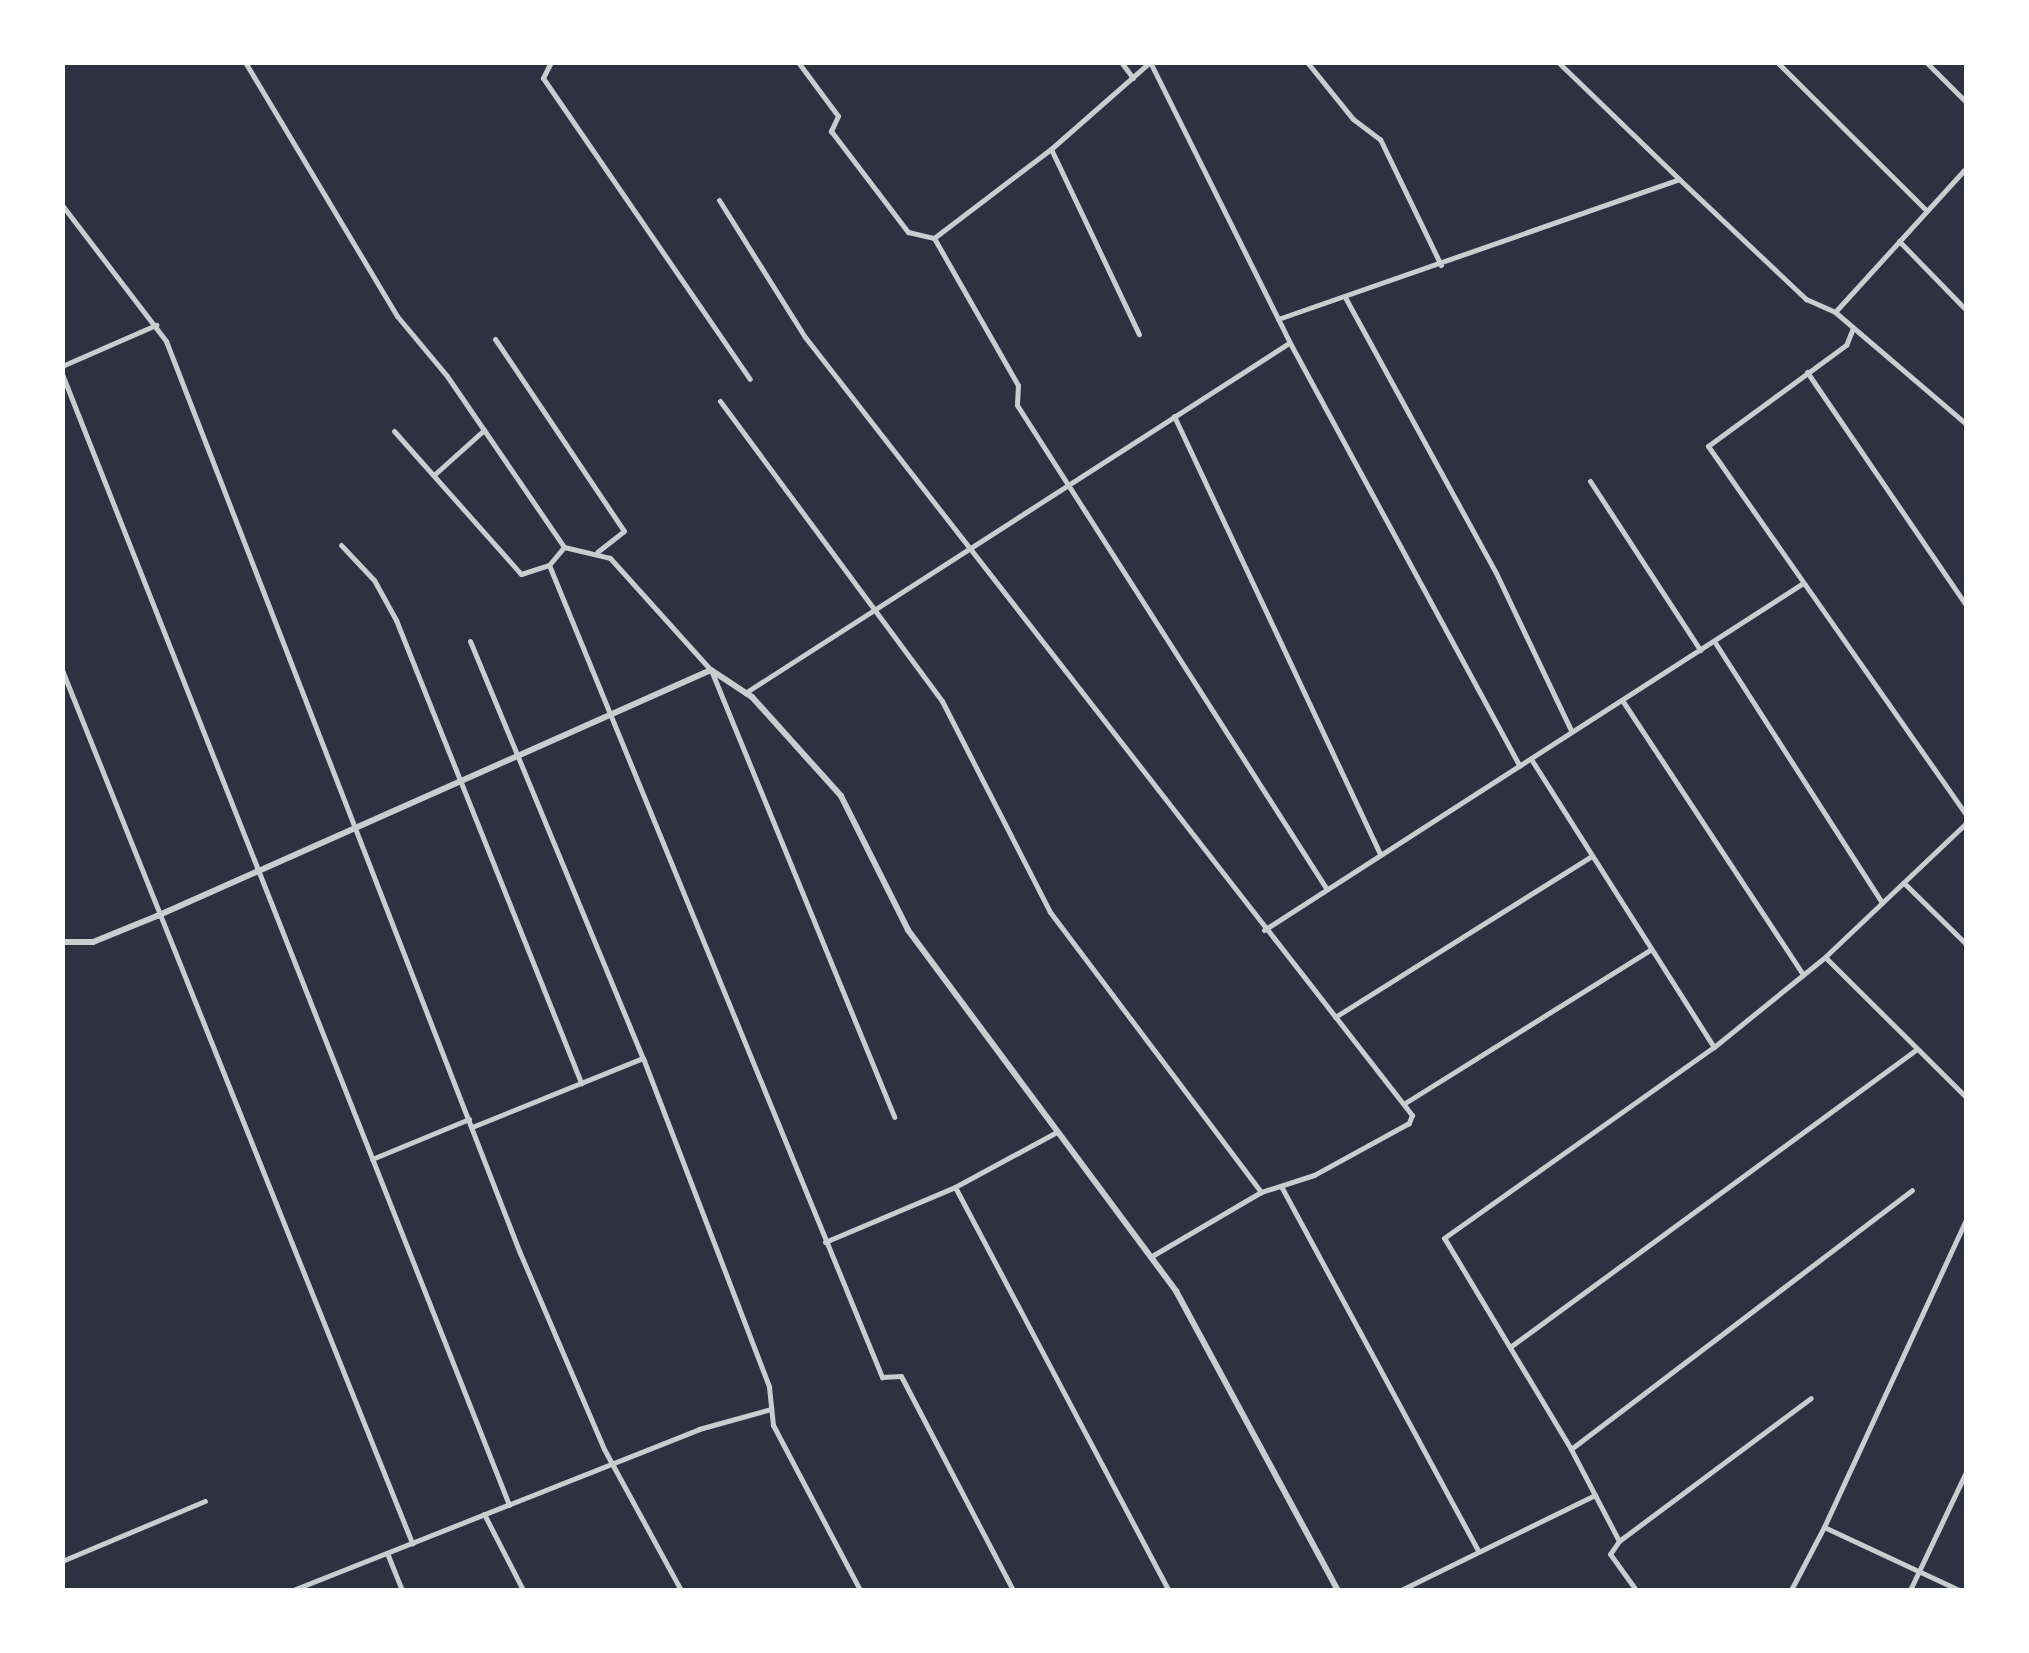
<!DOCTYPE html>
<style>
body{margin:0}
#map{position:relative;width:2029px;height:1653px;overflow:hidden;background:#2d3142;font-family:"PT Serif",serif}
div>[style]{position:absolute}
.minor>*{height:5px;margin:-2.5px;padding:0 2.5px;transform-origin:2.5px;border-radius:2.5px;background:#caccd0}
.tertiary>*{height:6px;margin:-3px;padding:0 3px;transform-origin:3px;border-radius:3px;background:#caccd0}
span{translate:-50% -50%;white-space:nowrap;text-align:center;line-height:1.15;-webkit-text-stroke:8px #fff;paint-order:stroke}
.frame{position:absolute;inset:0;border:65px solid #fff;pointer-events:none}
</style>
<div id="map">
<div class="minor">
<i style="left:140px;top:62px;width:23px"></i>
<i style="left:245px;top:62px;width:296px;rotate:59.1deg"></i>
<i style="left:397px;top:316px;width:78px;rotate:50.2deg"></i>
<i style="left:447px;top:376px;width:207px;rotate:55.6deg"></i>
<i style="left:551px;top:62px;width:18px;rotate:117deg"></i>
<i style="left:543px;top:78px;width:365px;rotate:55.5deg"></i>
<i style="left:798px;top:62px;width:67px;rotate:53.5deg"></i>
<i style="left:838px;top:116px;width:17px;rotate:115deg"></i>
<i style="left:831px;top:131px;width:127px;rotate:52.7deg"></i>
<i style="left:908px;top:232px;width:27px;rotate:13deg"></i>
<i style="left:934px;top:238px;width:169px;rotate:60.3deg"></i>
<i style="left:1018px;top:385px;width:20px;rotate:93deg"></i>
<i style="left:1017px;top:405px;width:573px;rotate:57.39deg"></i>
<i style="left:1121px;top:62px;width:20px;rotate:53deg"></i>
<i style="left:1307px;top:62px;width:73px;rotate:51.1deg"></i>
<i style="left:1353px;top:119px;width:34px;rotate:37deg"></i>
<i style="left:1380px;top:139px;width:140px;rotate:64.2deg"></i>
<i style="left:1558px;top:62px;width:168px;rotate:44deg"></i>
<i style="left:1777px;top:62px;width:211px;rotate:44.8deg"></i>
<i style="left:1926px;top:62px;width:57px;rotate:45deg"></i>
<i style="left:1051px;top:149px;width:205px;rotate:64.6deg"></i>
<i style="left:719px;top:200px;width:162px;rotate:57.9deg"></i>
<i style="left:805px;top:337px;width:987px;rotate:52.04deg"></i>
<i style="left:1412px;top:1115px;width:9px;rotate:111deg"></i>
<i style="left:1409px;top:1123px;width:108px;rotate:151.3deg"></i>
<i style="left:1314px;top:1175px;width:56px;rotate:162.2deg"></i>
<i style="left:1261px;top:1192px;width:126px;rotate:149.6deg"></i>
<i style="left:62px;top:205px;width:171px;rotate:52.6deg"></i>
<i style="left:166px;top:341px;width:978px;rotate:68.79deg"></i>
<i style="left:520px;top:1253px;width:213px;rotate:66.8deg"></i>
<i style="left:604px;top:1449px;width:161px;rotate:61.4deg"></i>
<i style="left:934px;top:238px;width:147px;rotate:-37.3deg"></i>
<i style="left:1051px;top:149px;width:132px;rotate:-41.3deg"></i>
<i style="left:1150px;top:62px;width:314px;rotate:63.5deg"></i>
<i style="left:1290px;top:343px;width:481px;rotate:61.5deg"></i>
<i style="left:1899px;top:241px;width:96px;rotate:45.8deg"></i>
<i style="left:1346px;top:299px;width:312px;rotate:61.3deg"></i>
<i style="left:1496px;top:573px;width:176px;rotate:64.5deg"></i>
<i style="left:1835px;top:312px;width:195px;rotate:-47.7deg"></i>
<i style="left:1278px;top:319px;width:425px;rotate:-19.2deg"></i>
<i style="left:1679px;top:179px;width:175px;rotate:43.4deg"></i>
<i style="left:1806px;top:299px;width:32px;rotate:24deg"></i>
<i style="left:1835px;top:312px;width:172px;rotate:40.5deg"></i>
<i style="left:1853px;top:328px;width:18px;rotate:112deg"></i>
<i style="left:1846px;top:345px;width:171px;rotate:143.8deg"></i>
<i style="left:1708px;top:446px;width:450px;rotate:55deg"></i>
<i style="left:495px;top:339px;width:231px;rotate:56.1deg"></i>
<i style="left:624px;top:531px;width:34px;rotate:142deg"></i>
<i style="left:62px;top:366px;width:103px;rotate:-23.6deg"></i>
<i style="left:1807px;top:372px;width:282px;rotate:55.7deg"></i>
<i style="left:62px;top:374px;width:1216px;rotate:68.43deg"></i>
<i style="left:720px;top:401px;width:373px;rotate:53.5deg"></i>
<i style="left:942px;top:701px;width:237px;rotate:62.9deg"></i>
<i style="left:1050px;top:912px;width:351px;rotate:53deg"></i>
<i style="left:1174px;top:416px;width:485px;rotate:64.8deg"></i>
<i style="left:394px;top:431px;width:191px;rotate:48.4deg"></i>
<i style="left:521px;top:574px;width:29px;rotate:-18deg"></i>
<i style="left:549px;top:565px;width:23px;rotate:-50deg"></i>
<i style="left:564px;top:547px;width:47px;rotate:13.4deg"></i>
<i style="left:610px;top:558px;width:151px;rotate:48deg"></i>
<i style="left:711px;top:670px;width:483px;rotate:67.7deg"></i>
<i style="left:435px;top:474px;width:66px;rotate:-41.9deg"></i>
<i style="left:1590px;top:481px;width:202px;rotate:56.9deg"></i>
<i style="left:341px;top:545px;width:48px;rotate:46.7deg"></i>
<i style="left:374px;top:580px;width:46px;rotate:61.2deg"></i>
<i style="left:396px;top:620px;width:499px;rotate:68.2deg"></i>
<i style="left:549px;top:565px;width:878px;rotate:67.7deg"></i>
<i style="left:882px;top:1377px;width:19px;rotate:-3deg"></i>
<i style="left:901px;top:1376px;width:242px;rotate:62.4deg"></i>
<i style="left:470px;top:641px;width:451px;rotate:67.5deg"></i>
<i style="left:643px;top:1058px;width:352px;rotate:69deg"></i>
<i style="left:769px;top:1387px;width:38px;rotate:84deg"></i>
<i style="left:773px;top:1425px;width:187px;rotate:62.2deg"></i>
<i style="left:1714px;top:641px;width:311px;rotate:57.3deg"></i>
<i style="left:62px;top:670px;width:941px;rotate:68.15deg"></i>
<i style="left:745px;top:693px;width:647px;rotate:-32.76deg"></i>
<i style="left:1622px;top:700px;width:329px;rotate:56.6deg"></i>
<i style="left:1531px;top:759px;width:341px;rotate:57.6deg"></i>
<i style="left:1905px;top:884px;width:86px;rotate:44.5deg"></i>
<i style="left:1264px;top:930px;width:641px;rotate:-32.77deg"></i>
<i style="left:1825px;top:957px;width:199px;rotate:44.8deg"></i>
<i style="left:1335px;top:1017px;width:301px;rotate:-32.1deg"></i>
<i style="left:1405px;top:1103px;width:290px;rotate:-32deg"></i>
<i style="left:472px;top:1127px;width:184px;rotate:-22deg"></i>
<i style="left:372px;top:1159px;width:105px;rotate:-22.4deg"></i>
<i style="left:955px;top:1187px;width:456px;rotate:62.1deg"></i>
<i style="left:1282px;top:1188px;width:413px;rotate:61.6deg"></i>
<i style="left:825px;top:1242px;width:141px;rotate:-22.9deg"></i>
<i style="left:955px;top:1187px;width:114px;rotate:-28.4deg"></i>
<i style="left:1510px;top:1347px;width:504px;rotate:-36.21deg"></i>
<i style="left:1571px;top:1449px;width:428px;rotate:-37.2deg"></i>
<i style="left:484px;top:1514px;width:85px;rotate:62.8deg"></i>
<i style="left:1619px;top:1541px;width:104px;rotate:-117.6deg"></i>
<i style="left:1571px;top:1449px;width:246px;rotate:-121deg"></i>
<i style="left:1444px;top:1238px;width:331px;rotate:-35.3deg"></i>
<i style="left:1714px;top:1047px;width:143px;rotate:-39deg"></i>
<i style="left:1825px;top:957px;width:195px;rotate:-43.5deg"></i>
<i style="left:387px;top:1553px;width:40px;rotate:68deg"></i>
<i style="left:62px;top:1561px;width:155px;rotate:-22.8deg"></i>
<i style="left:293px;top:1590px;width:437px;rotate:-21.6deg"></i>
<i style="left:699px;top:1429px;width:75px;rotate:-15.5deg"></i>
<i style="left:1401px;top:1590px;width:216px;rotate:-26.1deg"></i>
<i style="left:1636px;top:1590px;width:44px;rotate:-125.8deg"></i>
<i style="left:1610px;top:1554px;width:16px;rotate:-55deg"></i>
<i style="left:1619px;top:1541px;width:239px;rotate:-36.7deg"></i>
<i style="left:1791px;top:1590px;width:71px;rotate:-62.4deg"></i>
<i style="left:1910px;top:1590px;width:131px;rotate:-64.6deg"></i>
<i style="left:1959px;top:1590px;width:149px;rotate:-155deg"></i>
<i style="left:1824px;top:1527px;width:339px;rotate:-65.2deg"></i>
</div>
<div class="tertiary">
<i style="left:62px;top:942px;width:31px"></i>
<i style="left:93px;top:942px;width:69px;rotate:-22.1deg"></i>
<i style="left:157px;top:916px;width:606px;rotate:-23.94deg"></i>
<i style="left:711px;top:670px;width:49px;rotate:33.4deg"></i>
<i style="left:752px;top:697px;width:133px;rotate:48deg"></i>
<i style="left:841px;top:796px;width:150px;rotate:63.4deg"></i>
<i style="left:908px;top:930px;width:450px;rotate:53.4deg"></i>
<i style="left:1176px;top:1291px;width:340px;rotate:61.6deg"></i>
</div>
<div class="frame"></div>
</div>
